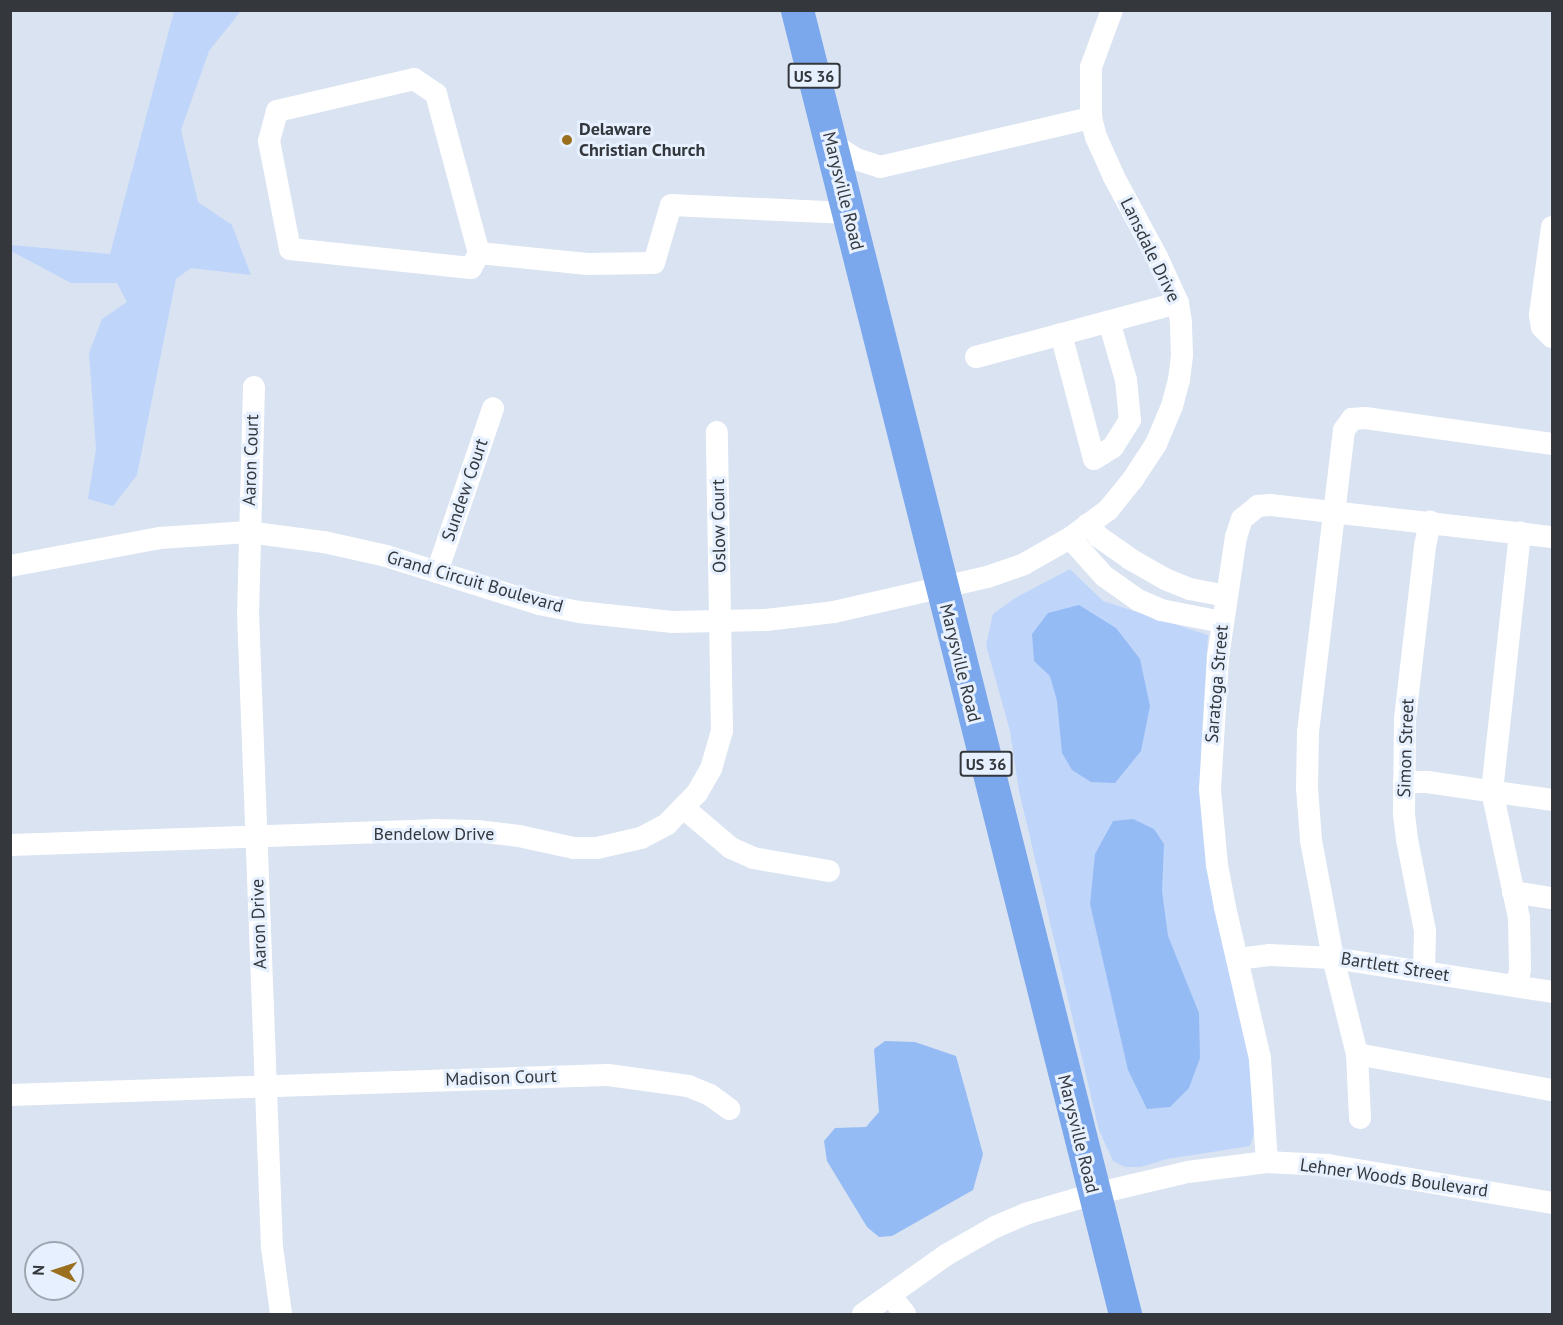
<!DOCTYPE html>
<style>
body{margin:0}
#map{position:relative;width:1563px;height:1325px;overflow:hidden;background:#d9e3f2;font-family:"PT Sans",sans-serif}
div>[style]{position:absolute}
.green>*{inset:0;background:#bfd6fa}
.water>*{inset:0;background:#95bbf5}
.minor>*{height:22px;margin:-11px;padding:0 11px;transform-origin:11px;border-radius:11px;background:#fff}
.highway>*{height:33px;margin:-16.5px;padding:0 16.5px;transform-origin:16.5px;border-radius:16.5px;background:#7ba7ec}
.dots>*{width:16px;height:16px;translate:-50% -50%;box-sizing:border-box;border:3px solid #e6f0ff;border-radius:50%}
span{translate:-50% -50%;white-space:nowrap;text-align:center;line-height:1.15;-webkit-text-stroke:6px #e6f0ff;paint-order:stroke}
.shield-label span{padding:2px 4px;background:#e6f0ff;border:2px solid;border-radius:4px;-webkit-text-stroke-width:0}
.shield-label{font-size:16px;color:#34383d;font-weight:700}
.poi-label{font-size:18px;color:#34383d;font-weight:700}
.left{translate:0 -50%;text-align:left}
.street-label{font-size:18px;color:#34383d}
.frame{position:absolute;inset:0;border:12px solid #34383d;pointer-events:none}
.north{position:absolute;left:24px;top:1241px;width:60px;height:60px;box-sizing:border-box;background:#e6f0ff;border:2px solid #9fa6b1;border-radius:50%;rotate:273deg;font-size:16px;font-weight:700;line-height:24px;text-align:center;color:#34383d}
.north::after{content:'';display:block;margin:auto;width:21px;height:27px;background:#9a701e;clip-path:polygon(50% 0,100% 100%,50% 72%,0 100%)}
</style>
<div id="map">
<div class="green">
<i style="clip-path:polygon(174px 11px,241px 11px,209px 51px,181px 130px,198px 202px,232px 225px,251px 275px,191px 268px,176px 279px,137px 475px,113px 506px,88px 499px,96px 449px,89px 353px,102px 319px,127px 302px,117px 283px,71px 283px,11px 251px,11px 245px,110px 254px)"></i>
<i style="clip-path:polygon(1070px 569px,1103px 601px,1208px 635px,1201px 750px,1207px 867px,1249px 1061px,1256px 1126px,1250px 1146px,1167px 1159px,1140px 1167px,1125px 1167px,1113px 1161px,1099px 1130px,1019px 791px,1010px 731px,986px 645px,993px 614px,1015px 598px)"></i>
</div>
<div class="water">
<i style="clip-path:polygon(1079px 605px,1116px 628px,1140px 659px,1150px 706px,1141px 751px,1115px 783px,1091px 782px,1072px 770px,1062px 753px,1057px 701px,1050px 676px,1034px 661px,1032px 634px,1048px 613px)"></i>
<i style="clip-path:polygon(1133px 819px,1154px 829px,1164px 844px,1162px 891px,1168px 936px,1199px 1013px,1200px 1058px,1189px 1088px,1170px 1107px,1147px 1109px,1128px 1070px,1090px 904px,1095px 854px,1113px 821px)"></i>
<i style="clip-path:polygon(885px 1041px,915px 1042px,956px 1056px,983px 1154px,973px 1190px,892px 1236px,879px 1237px,867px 1227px,827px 1161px,824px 1141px,835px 1128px,866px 1127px,879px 1112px,874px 1049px)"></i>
</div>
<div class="minor">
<i style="left:830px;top:142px;width:31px;rotate:33deg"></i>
<i style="left:856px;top:159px;width:25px;rotate:18deg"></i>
<i style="left:880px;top:167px;width:217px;rotate:-13.1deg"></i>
<i style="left:1552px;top:227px;width:89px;rotate:97.8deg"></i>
<i style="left:1540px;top:315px;width:12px;rotate:81deg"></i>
<i style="left:1542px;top:327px;width:14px;rotate:45deg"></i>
<i style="left:479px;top:253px;width:17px;rotate:118deg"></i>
<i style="left:471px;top:268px;width:182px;rotate:-174deg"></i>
<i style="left:290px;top:249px;width:110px;rotate:-101deg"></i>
<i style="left:269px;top:141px;width:31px;rotate:-75deg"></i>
<i style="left:277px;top:111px;width:141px;rotate:-13.1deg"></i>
<i style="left:414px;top:79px;width:27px;rotate:34deg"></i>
<i style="left:436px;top:94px;width:165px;rotate:74.9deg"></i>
<i style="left:479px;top:253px;width:109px;rotate:5.8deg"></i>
<i style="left:587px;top:264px;width:67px;rotate:-0.9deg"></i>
<i style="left:654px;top:263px;width:60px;rotate:-73.7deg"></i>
<i style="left:671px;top:205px;width:177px;rotate:2.6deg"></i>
<i style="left:1061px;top:334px;width:129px;rotate:75.2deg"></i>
<i style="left:1094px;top:459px;width:22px;rotate:-32deg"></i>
<i style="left:1113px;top:447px;width:32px;rotate:-58deg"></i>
<i style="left:1130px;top:420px;width:40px;rotate:-95.7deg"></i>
<i style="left:1126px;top:380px;width:61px;rotate:-106.1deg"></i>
<i style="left:976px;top:357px;width:209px;rotate:-15deg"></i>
<i style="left:254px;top:387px;width:225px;rotate:91.5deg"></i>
<i style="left:248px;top:612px;width:635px;rotate:87.84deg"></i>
<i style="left:272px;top:1247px;width:68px;rotate:82.3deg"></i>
<i style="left:1088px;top:524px;width:17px;rotate:50deg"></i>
<i style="left:1099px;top:537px;width:38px;rotate:35deg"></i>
<i style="left:1130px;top:559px;width:40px;rotate:29.7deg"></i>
<i style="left:1165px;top:579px;width:27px;rotate:22deg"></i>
<i style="left:1190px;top:589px;width:37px;rotate:11deg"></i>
<i style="left:1070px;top:538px;width:51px;rotate:48.2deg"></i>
<i style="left:1104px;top:576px;width:42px;rotate:35.2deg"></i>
<i style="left:1138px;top:600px;width:25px;rotate:23deg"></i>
<i style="left:1161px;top:610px;width:62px;rotate:11.1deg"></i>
<i style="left:10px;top:566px;width:153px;rotate:-10.6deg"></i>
<i style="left:160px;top:538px;width:88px;rotate:-3.9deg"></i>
<i style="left:248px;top:532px;width:77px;rotate:7.5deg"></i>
<i style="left:324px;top:542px;width:64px;rotate:12.7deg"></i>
<i style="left:386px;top:556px;width:160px;rotate:17.4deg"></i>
<i style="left:539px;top:604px;width:41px;rotate:11.3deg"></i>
<i style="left:579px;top:612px;width:94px;rotate:6.1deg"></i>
<i style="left:672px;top:622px;width:94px;rotate:-1.2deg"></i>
<i style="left:766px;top:620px;width:68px;rotate:-6.7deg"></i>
<i style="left:834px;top:612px;width:157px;rotate:-12.9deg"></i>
<i style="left:987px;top:577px;width:39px;rotate:-19deg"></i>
<i style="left:1024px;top:564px;width:53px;rotate:-29.5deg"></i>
<i style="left:1070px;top:538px;width:47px;rotate:-36.4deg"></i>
<i style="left:1108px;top:510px;width:40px;rotate:-51deg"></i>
<i style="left:1133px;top:479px;width:42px;rotate:-56.7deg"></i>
<i style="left:1156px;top:444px;width:41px;rotate:-67.2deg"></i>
<i style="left:1172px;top:406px;width:27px;rotate:-75deg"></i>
<i style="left:1179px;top:380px;width:25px;rotate:-83deg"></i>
<i style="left:1182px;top:355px;width:33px;rotate:-92deg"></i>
<i style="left:1181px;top:322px;width:19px;rotate:-99deg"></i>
<i style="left:1178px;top:303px;width:51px;rotate:-114.5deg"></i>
<i style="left:1157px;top:257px;width:91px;rotate:-118.3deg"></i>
<i style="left:1114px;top:177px;width:44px;rotate:-114.2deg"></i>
<i style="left:1096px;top:137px;width:20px;rotate:-105deg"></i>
<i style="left:1091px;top:118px;width:51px;rotate:-90deg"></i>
<i style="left:1091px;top:67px;width:61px;rotate:-69.8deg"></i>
<i style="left:437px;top:572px;width:173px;rotate:-71.1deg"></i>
<i style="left:1404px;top:782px;width:23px"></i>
<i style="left:1427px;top:782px;width:126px;rotate:8.2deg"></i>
<i style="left:685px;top:809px;width:60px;rotate:40.3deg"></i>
<i style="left:731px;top:848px;width:24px;rotate:24deg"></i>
<i style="left:753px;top:858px;width:77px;rotate:9.7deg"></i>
<i style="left:10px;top:845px;width:423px;rotate:-2deg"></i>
<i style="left:433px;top:830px;width:44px;rotate:1.3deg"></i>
<i style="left:477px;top:831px;width:42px;rotate:6.8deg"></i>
<i style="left:519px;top:836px;width:56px;rotate:12.3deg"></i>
<i style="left:574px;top:848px;width:23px"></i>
<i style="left:597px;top:848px;width:45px;rotate:-12.8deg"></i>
<i style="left:641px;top:838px;width:30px;rotate:-28deg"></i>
<i style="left:667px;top:824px;width:43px;rotate:-45.9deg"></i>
<i style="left:697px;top:793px;width:28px;rotate:-60deg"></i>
<i style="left:711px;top:769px;width:40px;rotate:-74deg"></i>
<i style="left:722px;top:731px;width:299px;rotate:-91deg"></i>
<i style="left:1513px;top:892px;width:39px;rotate:9deg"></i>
<i style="left:1237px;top:959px;width:32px;rotate:-7deg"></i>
<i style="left:1269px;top:955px;width:64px;rotate:2.7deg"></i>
<i style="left:1333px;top:958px;width:222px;rotate:8.8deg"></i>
<i style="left:1424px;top:972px;width:41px;rotate:-88.6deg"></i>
<i style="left:1425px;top:931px;width:94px;rotate:-101.1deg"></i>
<i style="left:1407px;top:839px;width:26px;rotate:-97deg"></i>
<i style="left:1404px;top:813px;width:94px;rotate:-89.4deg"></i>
<i style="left:1405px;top:719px;width:174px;rotate:-83.4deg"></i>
<i style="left:1425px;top:546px;width:25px;rotate:-78deg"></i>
<i style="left:1517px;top:985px;width:16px;rotate:-79deg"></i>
<i style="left:1520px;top:969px;width:51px;rotate:-91.1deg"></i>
<i style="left:1519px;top:918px;width:130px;rotate:-102deg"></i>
<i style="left:1492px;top:791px;width:260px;rotate:-83.8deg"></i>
<i style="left:1357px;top:1054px;width:198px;rotate:10.5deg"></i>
<i style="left:10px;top:1095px;width:598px;rotate:-1.92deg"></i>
<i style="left:608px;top:1075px;width:81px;rotate:7.8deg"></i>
<i style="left:688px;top:1086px;width:24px;rotate:22deg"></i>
<i style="left:710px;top:1095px;width:24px;rotate:36deg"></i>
<i style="left:1360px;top:1118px;width:64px;rotate:-92.7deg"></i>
<i style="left:1357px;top:1054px;width:99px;rotate:-104deg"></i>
<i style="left:1333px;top:958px;width:120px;rotate:-100.6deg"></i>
<i style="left:1311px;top:840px;width:52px;rotate:-94.4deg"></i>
<i style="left:1307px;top:788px;width:56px;rotate:-89deg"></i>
<i style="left:1308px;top:732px;width:304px;rotate:-83.2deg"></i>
<i style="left:1344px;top:430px;width:14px;rotate:-54deg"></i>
<i style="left:1352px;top:419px;width:13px;rotate:-4deg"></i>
<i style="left:1365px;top:418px;width:189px;rotate:7.9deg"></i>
<i style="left:1267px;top:1162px;width:104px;rotate:-93.9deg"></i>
<i style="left:1260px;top:1058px;width:155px;rotate:-103.1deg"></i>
<i style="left:1225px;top:907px;width:43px;rotate:-100.8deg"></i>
<i style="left:1217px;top:865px;width:76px;rotate:-95.3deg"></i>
<i style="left:1210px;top:789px;width:132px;rotate:-86.5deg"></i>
<i style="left:1218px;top:657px;width:121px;rotate:-81.5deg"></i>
<i style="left:1236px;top:537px;width:19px;rotate:-72deg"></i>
<i style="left:1242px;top:519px;width:21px;rotate:-39deg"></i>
<i style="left:1258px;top:506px;width:12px;rotate:-5deg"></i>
<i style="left:1270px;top:505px;width:284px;rotate:6.5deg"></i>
<i style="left:891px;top:1296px;width:23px;rotate:52deg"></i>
<i style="left:863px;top:1314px;width:102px;rotate:-35.4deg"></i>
<i style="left:946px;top:1255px;width:56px;rotate:-29.7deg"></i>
<i style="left:995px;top:1227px;width:33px;rotate:-23deg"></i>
<i style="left:1025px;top:1214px;width:72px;rotate:-16.2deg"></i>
<i style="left:1094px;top:1194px;width:97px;rotate:-13.2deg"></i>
<i style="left:1188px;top:1172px;width:80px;rotate:-7.2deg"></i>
<i style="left:1267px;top:1162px;width:61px;rotate:2.8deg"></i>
<i style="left:1328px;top:1165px;width:227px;rotate:9.6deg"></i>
</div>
<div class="highway">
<i style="left:797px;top:10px;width:1345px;rotate:75.88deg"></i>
</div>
<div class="dots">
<i style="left:567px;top:140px;background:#9a701e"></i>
</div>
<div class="shield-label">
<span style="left:814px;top:76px">US 36</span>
<span style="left:986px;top:764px">US 36</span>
</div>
<div class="poi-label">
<span class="left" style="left:579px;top:140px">Delaware<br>Christian Church</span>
</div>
<div class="street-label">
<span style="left:843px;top:191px;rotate:76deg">Marysville Road</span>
<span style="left:1150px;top:250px;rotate:64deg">Lansdale Drive</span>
<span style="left:251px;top:460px;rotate:-88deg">Aaron Court</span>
<span style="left:465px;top:490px;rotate:-71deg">Sundew Court</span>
<span style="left:719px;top:526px;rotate:-91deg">Oslow Court</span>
<span style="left:475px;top:582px;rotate:16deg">Grand Circuit Boulevard</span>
<span style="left:960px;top:663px;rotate:76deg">Marysville Road</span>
<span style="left:1217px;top:684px;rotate:-85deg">Saratoga Street</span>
<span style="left:1406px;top:748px;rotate:-88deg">Simon Street</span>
<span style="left:434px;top:834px">Bendelow Drive</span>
<span style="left:259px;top:924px;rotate:-92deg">Aaron Drive</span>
<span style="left:1395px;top:967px;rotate:9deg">Bartlett Street</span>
<span style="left:501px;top:1078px;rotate:-2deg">Madison Court</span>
<span style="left:1078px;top:1134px;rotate:76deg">Marysville Road</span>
<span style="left:1394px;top:1178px;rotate:8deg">Lehner Woods Boulevard</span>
</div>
<div class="frame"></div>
<div class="north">N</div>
</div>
